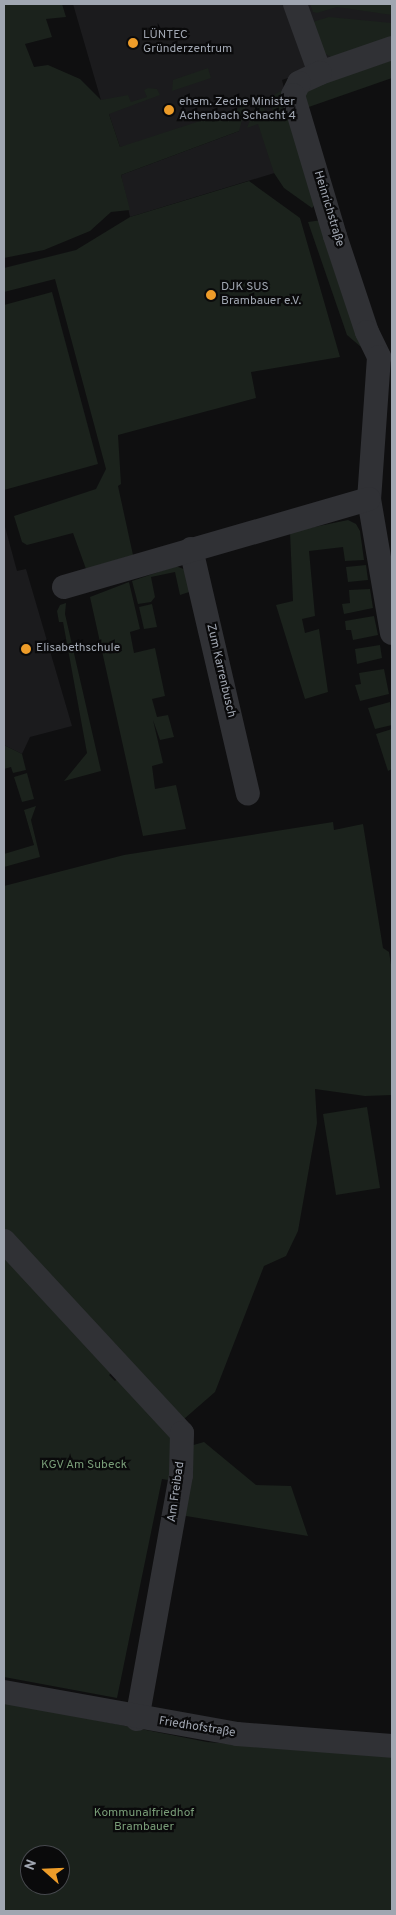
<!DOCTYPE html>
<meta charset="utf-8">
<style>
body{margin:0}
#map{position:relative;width:396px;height:1915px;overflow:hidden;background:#0f0f10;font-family:Overpass,sans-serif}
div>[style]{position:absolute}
.built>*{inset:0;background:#1b1b1d}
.green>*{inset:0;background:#1b221c}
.minor>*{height:24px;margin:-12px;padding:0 12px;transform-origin:12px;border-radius:12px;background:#303135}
.dots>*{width:14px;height:14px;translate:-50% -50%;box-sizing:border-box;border:2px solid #0a0a0b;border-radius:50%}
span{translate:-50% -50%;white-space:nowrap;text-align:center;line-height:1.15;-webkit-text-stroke:4.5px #0a0a0b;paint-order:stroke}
.poi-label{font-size:12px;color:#a0a6b1}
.left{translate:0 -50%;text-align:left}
.street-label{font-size:12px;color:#a0a6b1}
.park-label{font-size:12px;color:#789c77}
.frame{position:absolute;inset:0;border:5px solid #a0a6b1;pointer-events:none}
.north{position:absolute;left:20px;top:1845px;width:50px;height:50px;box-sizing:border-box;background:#0a0a0b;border:1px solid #46484d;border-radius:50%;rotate:290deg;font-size:14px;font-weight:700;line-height:20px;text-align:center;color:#a0a6b1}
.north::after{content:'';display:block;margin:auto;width:18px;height:22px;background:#ed9c29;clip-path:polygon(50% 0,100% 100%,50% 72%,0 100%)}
</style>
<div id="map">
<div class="built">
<i style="clip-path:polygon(73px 4px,392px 4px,392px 42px,282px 80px,304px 164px,130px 217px,121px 175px,239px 131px,120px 147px,109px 114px,105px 114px)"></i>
<i style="clip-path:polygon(4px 523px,17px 571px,26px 569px,72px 726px,30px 737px,22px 754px,4px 745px)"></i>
</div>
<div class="green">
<i style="clip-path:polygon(4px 4px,62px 4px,66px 17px,46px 19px,52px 37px,25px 44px,34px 67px,48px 65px,80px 79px,101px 100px,128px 95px,131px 102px,147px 97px,144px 90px,148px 88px,157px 89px,160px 95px,109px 114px,120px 147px,246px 106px,239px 131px,121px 175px,130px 210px,111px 212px,90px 231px,44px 250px,4px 258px)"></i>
<i style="clip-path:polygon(310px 4px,392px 4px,392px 15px,337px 7px,317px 13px,313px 12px)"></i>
<i style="clip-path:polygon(329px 17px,392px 23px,392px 41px,333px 58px,322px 52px,312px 22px)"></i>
<i style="clip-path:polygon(392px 60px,392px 78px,303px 109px,301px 99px,307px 89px)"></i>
<i style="clip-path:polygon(208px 68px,211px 78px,172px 91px,173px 80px)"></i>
<i style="clip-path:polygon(284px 89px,320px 198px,312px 208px,284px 188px,274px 173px,258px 124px,247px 128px,257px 101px,262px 100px,266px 114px,273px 111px,269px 98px)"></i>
<i style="clip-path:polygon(249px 181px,300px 218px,340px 357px,251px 372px,256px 398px,118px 435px,121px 484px,118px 486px,133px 555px,86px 569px,73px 533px,27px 545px,22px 542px,14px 516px,96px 489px,106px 469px,55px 279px,4px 292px,4px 268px,76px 250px,130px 217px)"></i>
<i style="clip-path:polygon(322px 220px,361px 347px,347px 335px,308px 222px)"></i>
<i style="clip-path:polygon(52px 292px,98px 464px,4px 490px,4px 305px)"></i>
<i style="clip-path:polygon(348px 520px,356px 524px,360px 531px,364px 560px,345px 561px,343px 547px,309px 551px,315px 616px,302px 619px,305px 633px,319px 629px,328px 692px,305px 699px,276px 605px,293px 601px,290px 532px)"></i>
<i style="clip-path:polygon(366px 565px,368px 580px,348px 582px,346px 567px)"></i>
<i style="clip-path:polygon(176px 566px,186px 570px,192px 591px,180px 595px,175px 572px,151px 577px,155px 597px,151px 602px,138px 604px,132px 581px)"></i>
<i style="clip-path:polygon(129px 582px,140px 629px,130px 632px,134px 653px,155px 648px,165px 696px,152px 699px,157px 717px,168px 715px,174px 737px,160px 740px,153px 720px,163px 763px,152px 766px,155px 789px,176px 785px,186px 829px,143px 836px,90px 597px)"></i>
<i style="clip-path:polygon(370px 589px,373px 608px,344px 614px,342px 604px,350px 603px,349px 590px)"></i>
<i style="clip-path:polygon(66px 603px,65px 614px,101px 771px,64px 781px,87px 753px,63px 622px,59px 622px,57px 611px,60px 605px)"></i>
<i style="clip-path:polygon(152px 604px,157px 627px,144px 629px,139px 607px)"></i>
<i style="clip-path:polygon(374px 616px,378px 635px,353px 640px,351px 630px,346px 630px,345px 621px)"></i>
<i style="clip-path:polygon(380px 645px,382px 658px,357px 664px,355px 649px)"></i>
<i style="clip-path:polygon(384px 669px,389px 694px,360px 701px,355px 685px,361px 684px,359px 673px)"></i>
<i style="clip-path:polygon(390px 702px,392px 725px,375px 729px,368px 708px)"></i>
<i style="clip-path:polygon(392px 729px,392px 769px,388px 771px,376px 734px)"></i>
<i style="clip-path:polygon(4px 745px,22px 754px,26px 770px,13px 773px,11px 767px,4px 769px)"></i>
<i style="clip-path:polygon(27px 773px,34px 799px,22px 802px,14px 777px)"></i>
<i style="clip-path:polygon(36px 806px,31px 820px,40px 857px,4px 867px,4px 854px,34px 845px,24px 810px)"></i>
<i style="clip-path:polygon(333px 822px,334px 830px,363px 824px,383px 948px,389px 952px,392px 971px,392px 1095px,365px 1096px,315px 1089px,317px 1123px,298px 1231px,286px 1256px,264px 1266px,215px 1392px,184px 1419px,4px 1233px,4px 886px,124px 855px)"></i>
<i style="clip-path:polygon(367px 1107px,380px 1188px,336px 1195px,323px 1114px)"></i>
<i style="clip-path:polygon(4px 1249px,115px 1370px,109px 1375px,115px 1381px,120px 1376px,173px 1439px,174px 1481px,162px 1479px,117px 1698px,4px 1677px)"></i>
<i style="clip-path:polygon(204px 1442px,256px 1485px,291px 1486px,308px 1536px,180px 1515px,190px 1446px)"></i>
<i style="clip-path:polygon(evenodd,4px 1702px,207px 1742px,392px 1757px,392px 1911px,4px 1911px,4px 1702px,30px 1855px,60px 1855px,60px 1885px,30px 1885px,30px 1855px)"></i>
</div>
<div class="minor">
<i style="left:295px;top:4px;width:73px;rotate:70.1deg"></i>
<i style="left:392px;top:48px;width:76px;rotate:160.9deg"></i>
<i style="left:320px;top:73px;width:23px;rotate:155deg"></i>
<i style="left:299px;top:83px;width:13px;rotate:117deg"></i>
<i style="left:293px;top:95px;width:147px;rotate:73.4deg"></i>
<i style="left:335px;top:236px;width:101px;rotate:71.6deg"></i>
<i style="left:367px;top:332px;width:28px;rotate:64deg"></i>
<i style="left:379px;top:357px;width:142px;rotate:94deg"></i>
<i style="left:369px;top:499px;width:136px;rotate:80.3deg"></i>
<i style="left:191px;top:549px;width:251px;rotate:76.9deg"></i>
<i style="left:64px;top:587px;width:317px;rotate:-16.1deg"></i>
<i style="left:4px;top:1241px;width:262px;rotate:47.2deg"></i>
<i style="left:182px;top:1433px;width:42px;rotate:91.4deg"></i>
<i style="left:181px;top:1475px;width:248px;rotate:100.2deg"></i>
<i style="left:4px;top:1692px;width:237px;rotate:10.2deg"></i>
<i style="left:237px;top:1734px;width:155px;rotate:4.4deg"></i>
</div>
<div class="dots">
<i style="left:133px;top:43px;background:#ed9c29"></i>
<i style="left:169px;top:110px;background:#ed9c29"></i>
<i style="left:211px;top:295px;background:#ed9c29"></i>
<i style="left:26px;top:649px;background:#ed9c29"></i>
</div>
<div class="poi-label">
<span class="left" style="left:143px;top:43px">LÜNTEC<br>Gründerzentrum</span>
<span class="left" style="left:179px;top:110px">ehem. Zeche Minister<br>Achenbach Schacht 4</span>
<span class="left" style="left:221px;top:295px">DJK SUS<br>Brambauer e.V.</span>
<span class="left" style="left:36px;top:649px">Elisabethschule</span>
</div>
<div class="street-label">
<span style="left:328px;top:209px;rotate:73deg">Heinrichstraße</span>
<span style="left:220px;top:671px;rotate:77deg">Zum Karrenbusch</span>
<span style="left:177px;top:1492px;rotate:-82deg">Am Freibad</span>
<span style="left:197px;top:1728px;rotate:9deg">Friedhofstraße</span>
</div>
<div class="park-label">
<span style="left:84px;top:1466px">KGV Am Subeck</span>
<span style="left:144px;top:1821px">Kommunalfriedhof<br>Brambauer</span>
</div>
<div class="frame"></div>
<div class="north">N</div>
</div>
